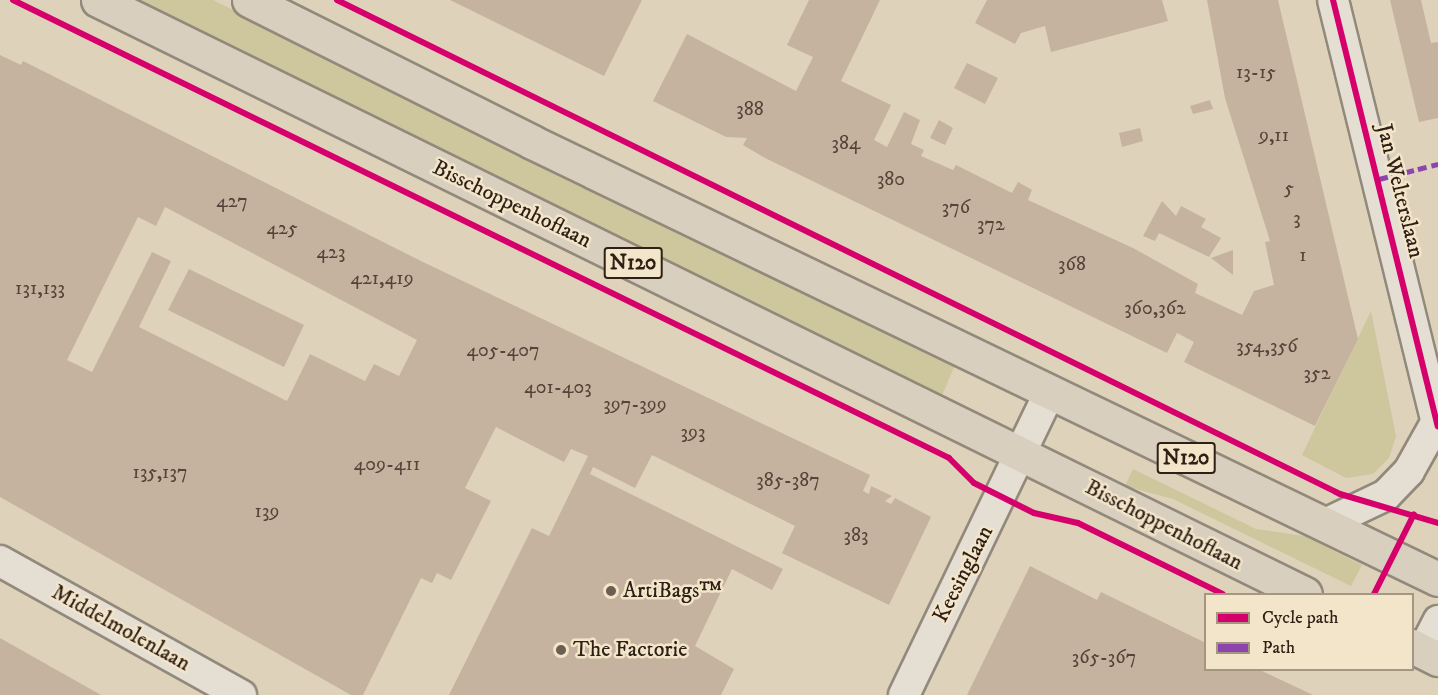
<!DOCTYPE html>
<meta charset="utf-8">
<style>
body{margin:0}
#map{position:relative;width:1438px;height:695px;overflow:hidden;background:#ded2bb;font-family:"IM FELL DW Pica",serif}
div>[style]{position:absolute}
.green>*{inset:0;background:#cec69d}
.building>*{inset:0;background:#c5b3a0}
.roads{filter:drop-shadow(2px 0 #92897b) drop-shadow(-2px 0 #92897b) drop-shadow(0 2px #92897b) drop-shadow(0 -2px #92897b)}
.minor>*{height:30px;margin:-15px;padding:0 15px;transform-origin:15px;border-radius:15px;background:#e4ded3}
.major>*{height:33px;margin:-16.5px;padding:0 16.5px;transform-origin:16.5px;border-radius:16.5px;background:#d8cfbe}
.quiet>*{height:4.5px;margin-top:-2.25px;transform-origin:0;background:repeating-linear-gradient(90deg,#8e44ad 0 9px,transparent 0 13.5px)}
.cycleway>*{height:6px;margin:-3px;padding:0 3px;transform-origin:3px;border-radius:3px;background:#d6006c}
.dots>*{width:16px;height:16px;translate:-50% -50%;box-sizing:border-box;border:3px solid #f3e5c9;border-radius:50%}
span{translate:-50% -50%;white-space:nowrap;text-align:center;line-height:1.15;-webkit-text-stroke:5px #f3e5c9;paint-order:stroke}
.number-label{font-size:20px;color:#544538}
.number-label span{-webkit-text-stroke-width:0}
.shield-label span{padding:2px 4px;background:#f3e5c9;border:2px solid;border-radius:4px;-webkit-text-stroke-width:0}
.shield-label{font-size:21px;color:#2e2016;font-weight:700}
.street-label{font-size:22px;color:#2e2016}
.poi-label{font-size:22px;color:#2e2016}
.left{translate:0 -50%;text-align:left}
.legend{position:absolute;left:1204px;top:593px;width:210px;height:78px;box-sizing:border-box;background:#f3e5c9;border:2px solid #a49681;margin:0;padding:8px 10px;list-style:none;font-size:18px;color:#2e2016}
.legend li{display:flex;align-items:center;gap:12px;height:30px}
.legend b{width:30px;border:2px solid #a49681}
</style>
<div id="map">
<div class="green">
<i style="clip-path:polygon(128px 0,213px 0,955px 365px,941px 398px)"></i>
<i style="clip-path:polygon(1371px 311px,1396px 436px,1389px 458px,1373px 474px,1346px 478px,1302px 455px)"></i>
<i style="clip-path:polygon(1133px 469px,1256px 529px,1304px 536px,1362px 565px,1351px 586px,1173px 499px,1125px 486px)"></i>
</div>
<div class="building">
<i style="clip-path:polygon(450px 0,642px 0,604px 76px)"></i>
<i style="clip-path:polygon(809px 0,880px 0,841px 81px,891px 105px,874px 140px,887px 147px,904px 112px,920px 120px,911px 144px,924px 150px,921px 156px,953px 170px,956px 165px,1012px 193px,1018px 182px,1032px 190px,1028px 200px,1133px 248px,1198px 284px,1195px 293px,1242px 315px,1254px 291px,1274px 285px,1265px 242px,1270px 241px,1225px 98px,1207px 0,1278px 0,1358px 339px,1315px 426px,1184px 362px,1194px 342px,1177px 333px,1167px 353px,765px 158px,743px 145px,747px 138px,726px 137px,653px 101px,687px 34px,796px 91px,813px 57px,787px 45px)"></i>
<i style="clip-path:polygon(987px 0,1162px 0,1168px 21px,1051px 52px,1045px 26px,1021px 33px,1015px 44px,975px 23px)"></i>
<i style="clip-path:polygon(1390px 0,1421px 0,1431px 43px,1438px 42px,1438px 118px,1419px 122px)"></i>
<i style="clip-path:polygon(evenodd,0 55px,21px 65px,23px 61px,423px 262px,870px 475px,863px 491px,869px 494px,871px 486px,892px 496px,885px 501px,891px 504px,895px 498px,931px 517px,889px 605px,782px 553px,795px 526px,652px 455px,635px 488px,593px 467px,590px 474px,783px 569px,772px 590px,732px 569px,695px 646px,734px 669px,721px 695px,449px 695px,532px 528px,549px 536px,588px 456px,571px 449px,564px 462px,496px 427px,465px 488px,491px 501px,451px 580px,437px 573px,432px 583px,421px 578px,363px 695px,351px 695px,0 497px,0 55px,165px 207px,417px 340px,399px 376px,374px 364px,365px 381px,310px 354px,287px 401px,139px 327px,171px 261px,152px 252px,92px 372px,67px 360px,138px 217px,156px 226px,165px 207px)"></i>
<i style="clip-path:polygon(967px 63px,998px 78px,985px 104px,954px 88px)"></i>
<i style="clip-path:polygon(1210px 100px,1213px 109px,1193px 114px,1190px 106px)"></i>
<i style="clip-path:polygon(939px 120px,953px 128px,945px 145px,930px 138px)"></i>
<i style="clip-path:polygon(1140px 128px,1143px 141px,1122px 147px,1119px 133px)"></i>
<i style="clip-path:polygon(1162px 201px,1176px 216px,1181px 206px,1206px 219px,1201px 227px,1221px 238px,1209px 257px,1159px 233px,1155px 241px,1143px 236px)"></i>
<i style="clip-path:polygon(1233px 250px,1233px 275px,1211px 258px)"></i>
<i style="clip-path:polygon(189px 269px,304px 325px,284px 367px,168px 310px)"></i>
<i style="clip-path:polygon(1030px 566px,1097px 600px,1101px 592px,1206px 643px,1206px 670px,1260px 670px,1313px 695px,967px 695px)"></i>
<i style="clip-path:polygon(0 638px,101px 695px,0 695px)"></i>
</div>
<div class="roads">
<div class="minor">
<i style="left:1333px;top:0;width:439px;rotate:76.2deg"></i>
<i style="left:1323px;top:525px;width:70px;rotate:-25.5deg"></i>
<i style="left:1386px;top:495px;width:33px;rotate:-46deg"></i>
<i style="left:1409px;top:471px;width:57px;rotate:-60.8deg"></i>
<i style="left:0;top:561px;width:276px;rotate:29.1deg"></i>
<i style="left:1423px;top:651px;width:34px;rotate:-63deg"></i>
<i style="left:904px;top:695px;width:337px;rotate:-64.3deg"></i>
</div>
<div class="major">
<i style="left:98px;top:0;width:1345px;rotate:26.2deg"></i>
<i style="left:249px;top:0;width:317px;rotate:26.6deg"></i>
<i style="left:532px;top:142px;width:1006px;rotate:25.75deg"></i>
<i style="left:1412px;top:646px;width:29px;rotate:27deg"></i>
</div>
</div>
<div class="quiet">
<i style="left:1379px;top:179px;width:61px;rotate:-14.3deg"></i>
</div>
<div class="cycleway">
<i style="left:13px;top:0;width:1042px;rotate:26.07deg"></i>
<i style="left:949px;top:458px;width:35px;rotate:45deg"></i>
<i style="left:974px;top:483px;width:67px;rotate:26.6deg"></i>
<i style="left:1034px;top:513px;width:45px;rotate:12.8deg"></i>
<i style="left:1078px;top:523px;width:161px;rotate:26.1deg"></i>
<i style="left:337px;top:0;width:1118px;rotate:26.22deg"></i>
<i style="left:1340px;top:494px;width:102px;rotate:16.5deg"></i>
<i style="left:1333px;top:0;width:439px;rotate:76.2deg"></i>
<i style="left:1374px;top:594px;width:89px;rotate:-63.4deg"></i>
</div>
<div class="dots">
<i style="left:611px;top:591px;background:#6c5e50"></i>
<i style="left:561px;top:650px;background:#6c5e50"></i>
</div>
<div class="number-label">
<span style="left:1256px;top:72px">13-15</span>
<span style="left:750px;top:109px">388</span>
<span style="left:1274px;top:135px">9,11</span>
<span style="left:846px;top:143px">384</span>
<span style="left:891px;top:179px">380</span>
<span style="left:1289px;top:188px">5</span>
<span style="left:232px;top:201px">427</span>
<span style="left:956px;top:207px">376</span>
<span style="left:1297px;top:218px">3</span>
<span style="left:991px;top:224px">372</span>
<span style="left:282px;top:228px">425</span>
<span style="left:331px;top:252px">423</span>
<span style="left:1303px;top:255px">1</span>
<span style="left:1072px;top:264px">368</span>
<span style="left:382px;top:278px">421,419</span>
<span style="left:40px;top:288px">131,133</span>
<span style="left:1155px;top:308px">360,362</span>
<span style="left:1267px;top:346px">354,356</span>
<span style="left:503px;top:350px">405-407</span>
<span style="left:1317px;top:373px">352</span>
<span style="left:558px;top:387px">401-403</span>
<span style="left:635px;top:404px">397-399</span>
<span style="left:693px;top:432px">393</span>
<span style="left:387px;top:464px">409-411</span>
<span style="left:160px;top:472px">135,137</span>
<span style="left:788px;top:480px">385-387</span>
<span style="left:267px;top:511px">139</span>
<span style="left:856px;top:535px">383</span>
<span style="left:1104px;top:657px">365-367</span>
</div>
<div class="shield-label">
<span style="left:633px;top:263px">N120</span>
<span style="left:1186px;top:458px">N120</span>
</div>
<div class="street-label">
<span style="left:1400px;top:191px;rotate:76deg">Jan Welterslaan</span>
<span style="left:512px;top:204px;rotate:26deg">Bisschoppenhoflaan</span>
<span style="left:1164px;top:525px;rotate:27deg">Bisschoppenhoflaan</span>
<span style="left:963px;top:574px;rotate:-63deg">Keesinglaan</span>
<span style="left:121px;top:628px;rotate:29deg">Middelmolenlaan</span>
</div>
<div class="poi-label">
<span class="left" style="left:623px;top:591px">ArtiBags™</span>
<span class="left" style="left:573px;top:650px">The Factorie</span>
</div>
<ul class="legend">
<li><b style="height:8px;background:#d6006c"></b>Cycle path</li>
<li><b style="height:8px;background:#8e44ad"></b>Path</li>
</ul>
</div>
